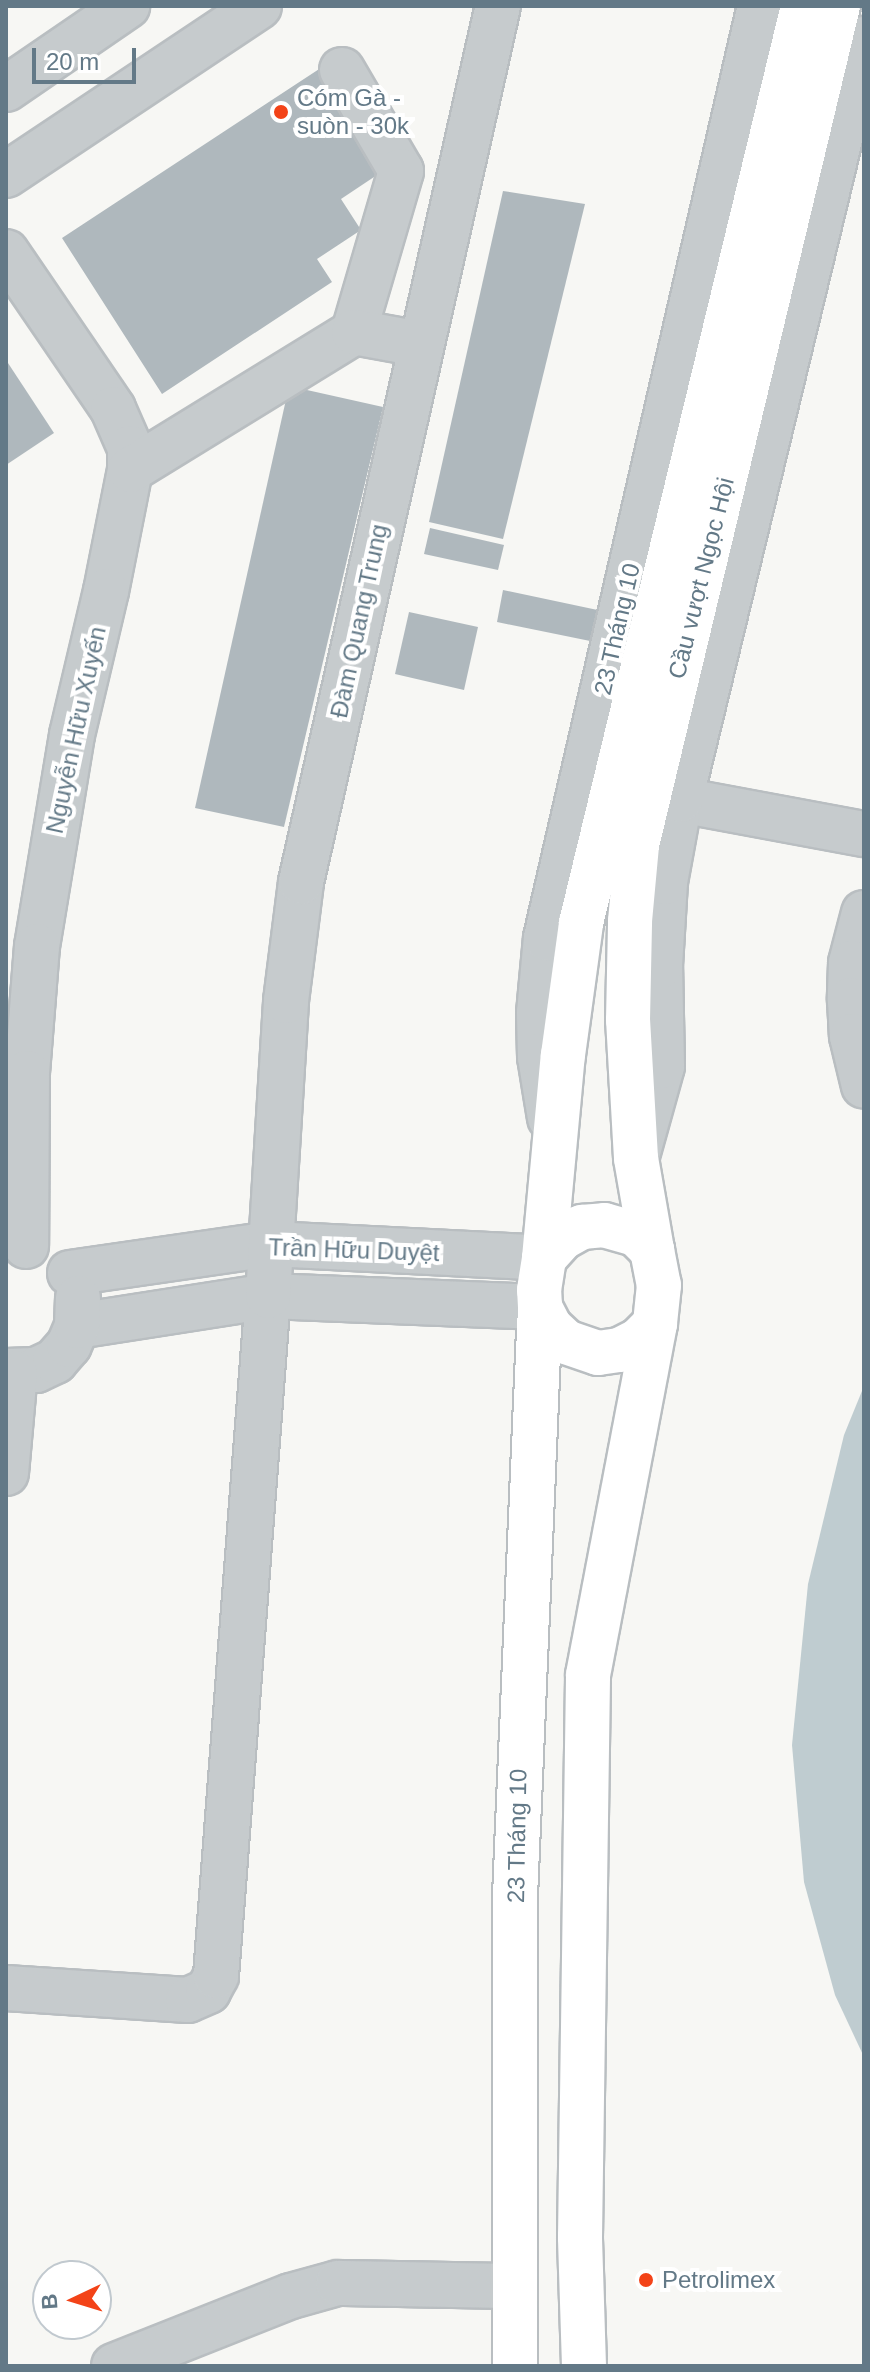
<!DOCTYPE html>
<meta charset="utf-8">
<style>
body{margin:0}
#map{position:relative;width:870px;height:2372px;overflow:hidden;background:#f7f7f4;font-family:Arial,sans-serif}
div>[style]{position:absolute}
.water>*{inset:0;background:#bfccd0}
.building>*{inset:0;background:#afb8bd}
.roads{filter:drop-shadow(2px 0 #b9bec1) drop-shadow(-2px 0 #b9bec1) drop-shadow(0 2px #b9bec1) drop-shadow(0 -2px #b9bec1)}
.minor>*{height:44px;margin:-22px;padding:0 22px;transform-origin:22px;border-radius:22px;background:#c6cbcd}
.major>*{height:44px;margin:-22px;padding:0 22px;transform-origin:22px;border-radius:22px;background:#fff}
.dots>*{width:22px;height:22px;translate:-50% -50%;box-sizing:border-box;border:4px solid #fff;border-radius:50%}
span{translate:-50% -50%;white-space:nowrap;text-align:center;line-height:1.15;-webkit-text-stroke:8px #fff;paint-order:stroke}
.poi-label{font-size:24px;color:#637987}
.left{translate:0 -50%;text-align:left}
.street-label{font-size:24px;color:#637987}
.frame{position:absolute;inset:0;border:8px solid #637987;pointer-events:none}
.north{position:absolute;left:32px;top:2260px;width:80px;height:80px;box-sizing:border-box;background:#fff;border:2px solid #c1c9cf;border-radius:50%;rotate:266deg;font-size:22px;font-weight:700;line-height:32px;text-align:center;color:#637987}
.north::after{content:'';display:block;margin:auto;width:28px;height:36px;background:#f34318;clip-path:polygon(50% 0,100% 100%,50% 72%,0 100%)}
.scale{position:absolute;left:32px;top:48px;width:104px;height:36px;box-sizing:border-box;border:4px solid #637987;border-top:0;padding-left:10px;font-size:24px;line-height:28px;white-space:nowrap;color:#637987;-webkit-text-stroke:6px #fff;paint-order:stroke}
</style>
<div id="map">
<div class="water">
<i style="clip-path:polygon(864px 1386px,864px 2057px,835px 1995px,804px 1882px,792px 1745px,808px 1584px,844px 1435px)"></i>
</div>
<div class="building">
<i style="clip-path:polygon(339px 56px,383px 171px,341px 199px,361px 230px,317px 259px,332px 282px,162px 394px,62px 238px)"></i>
<i style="clip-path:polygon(503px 191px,585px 204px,503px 539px,429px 522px)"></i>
<i style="clip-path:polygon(6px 360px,54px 433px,6px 465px)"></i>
<i style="clip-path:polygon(289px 386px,383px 407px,284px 827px,195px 808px)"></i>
<i style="clip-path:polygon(430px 528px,504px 545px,498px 570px,424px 554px)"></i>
<i style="clip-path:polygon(503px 590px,607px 612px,600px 643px,497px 622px)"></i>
<i style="clip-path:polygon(409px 612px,478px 627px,464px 690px,395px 674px)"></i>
</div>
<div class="roads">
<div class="minor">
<i style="left:342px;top:70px;width:117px;rotate:59.7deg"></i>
<i style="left:401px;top:171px;width:168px;rotate:106.3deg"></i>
<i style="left:6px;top:89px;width:147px;rotate:-34.4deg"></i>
<i style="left:6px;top:175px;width:304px;rotate:-33.7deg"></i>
<i style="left:6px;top:252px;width:190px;rotate:55.7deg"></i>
<i style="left:113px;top:409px;width:43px;rotate:66.4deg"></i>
<i style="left:130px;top:448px;width:22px;rotate:90deg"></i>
<i style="left:130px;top:470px;width:123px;rotate:101.2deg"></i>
<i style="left:106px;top:591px;width:148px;rotate:103.3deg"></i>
<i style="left:72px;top:735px;width:214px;rotate:99.4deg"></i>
<i style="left:37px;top:946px;width:127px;rotate:94.5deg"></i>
<i style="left:27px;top:1073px;width:173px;rotate:90.3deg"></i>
<i style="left:130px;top:470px;width:263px;rotate:-31.6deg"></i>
<i style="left:354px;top:332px;width:67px;rotate:10.3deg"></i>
<i style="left:680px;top:800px;width:187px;rotate:10.5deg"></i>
<i style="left:864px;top:913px;width:52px;rotate:104.6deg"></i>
<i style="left:851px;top:963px;width:37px;rotate:92deg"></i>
<i style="left:850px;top:1000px;width:36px;rotate:87deg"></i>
<i style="left:852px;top:1036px;width:51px;rotate:76.5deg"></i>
<i style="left:550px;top:1118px;width:62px;rotate:-99.3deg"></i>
<i style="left:540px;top:1057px;width:44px;rotate:-91.3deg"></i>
<i style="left:539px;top:1013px;width:75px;rotate:-84.7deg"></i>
<i style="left:546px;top:938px;width:956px;rotate:-77.07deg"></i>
<i style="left:638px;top:1152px;width:89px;rotate:-74.4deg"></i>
<i style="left:662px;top:1066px;width:100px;rotate:-91.1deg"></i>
<i style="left:660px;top:966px;width:84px;rotate:-86.6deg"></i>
<i style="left:665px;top:882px;width:83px;rotate:-79.6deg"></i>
<i style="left:680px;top:800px;width:783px;rotate:-76.41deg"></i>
<i style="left:70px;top:1273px;width:203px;rotate:-8.2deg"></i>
<i style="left:271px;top:1244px;width:273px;rotate:2.9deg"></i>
<i style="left:77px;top:1326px;width:193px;rotate:-8.9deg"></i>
<i style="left:268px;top:1296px;width:272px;rotate:2.3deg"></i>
<i style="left:6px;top:1371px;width:30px;rotate:-2deg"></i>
<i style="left:36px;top:1370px;width:21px;rotate:-25deg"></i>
<i style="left:55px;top:1361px;width:21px;rotate:-49deg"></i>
<i style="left:69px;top:1345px;width:21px;rotate:-67deg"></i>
<i style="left:77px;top:1326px;width:28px;rotate:-88deg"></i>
<i style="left:6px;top:1473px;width:100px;rotate:-84.9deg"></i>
<i style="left:6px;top:1988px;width:182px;rotate:3.8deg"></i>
<i style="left:188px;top:2000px;width:22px;rotate:-24deg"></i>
<i style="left:208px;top:1991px;width:17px;rotate:-62deg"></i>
<i style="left:216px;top:1976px;width:682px;rotate:-85.63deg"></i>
<i style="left:268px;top:1296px;width:296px;rotate:-86.5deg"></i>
<i style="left:286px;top:1001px;width:120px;rotate:-82.8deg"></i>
<i style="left:301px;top:882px;width:898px;rotate:-77.33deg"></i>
<i style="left:114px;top:2366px;width:190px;rotate:-21.6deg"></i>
<i style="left:291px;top:2296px;width:49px;rotate:-15.5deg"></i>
<i style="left:338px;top:2283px;width:175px;rotate:1deg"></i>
</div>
<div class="major">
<i style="left:604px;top:1225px;width:33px;rotate:16deg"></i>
<i style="left:636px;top:1234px;width:23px;rotate:45deg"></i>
<i style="left:652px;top:1250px;width:36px;rotate:79deg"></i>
<i style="left:659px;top:1285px;width:39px;rotate:96deg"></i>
<i style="left:655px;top:1324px;width:23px;rotate:135deg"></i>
<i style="left:639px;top:1340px;width:22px;rotate:153deg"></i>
<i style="left:619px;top:1350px;width:21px;rotate:172deg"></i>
<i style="left:598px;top:1353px;width:34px;rotate:-161deg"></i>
<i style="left:566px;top:1342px;width:22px;rotate:-137deg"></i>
<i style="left:550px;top:1327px;width:22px;rotate:-117deg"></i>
<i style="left:540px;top:1307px;width:17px;rotate:-93deg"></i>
<i style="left:539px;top:1290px;width:32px;rotate:-81deg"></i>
<i style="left:544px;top:1258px;width:27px;rotate:-48deg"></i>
<i style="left:562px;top:1238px;width:23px;rotate:-29deg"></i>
<i style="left:582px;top:1227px;width:22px;rotate:-5deg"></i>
<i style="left:652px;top:1250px;width:93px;rotate:-99.9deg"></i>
<i style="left:636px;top:1158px;width:138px;rotate:-93.3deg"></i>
<i style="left:628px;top:1020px;width:99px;rotate:-88.8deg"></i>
<i style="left:630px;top:921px;width:76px;rotate:-84.7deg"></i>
<i style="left:637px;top:845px;width:863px;rotate:-76.53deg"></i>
<i style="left:544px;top:1258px;width:204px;rotate:-84.7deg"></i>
<i style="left:563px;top:1055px;width:133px;rotate:-82.2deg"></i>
<i style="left:581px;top:923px;width:943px;rotate:-76.39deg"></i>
<i style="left:515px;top:2366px;width:470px;rotate:-90deg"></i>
<i style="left:515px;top:1896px;width:590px;rotate:-87.57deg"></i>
<i style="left:584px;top:2366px;width:129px;rotate:-91.8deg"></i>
<i style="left:580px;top:2237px;width:562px;rotate:-89.18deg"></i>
<i style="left:588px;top:1675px;width:357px;rotate:-79.2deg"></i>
</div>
</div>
<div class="dots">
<i style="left:281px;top:112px;background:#f34318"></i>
<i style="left:646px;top:2280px;background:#f34318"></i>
</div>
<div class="poi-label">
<span class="left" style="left:297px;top:112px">Cóm Gà -<br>suòn - 30k</span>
<span class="left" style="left:662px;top:2280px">Petrolimex</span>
</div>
<div class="street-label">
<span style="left:701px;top:578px;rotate:-76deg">Cầu vượt Ngọc Hội</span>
<span style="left:359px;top:621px;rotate:-78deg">Đàm Quang Trung</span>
<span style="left:617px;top:629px;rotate:-77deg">23 Tháng 10</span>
<span style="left:76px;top:730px;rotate:-78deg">Nguyễn Hữu Xuyến</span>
<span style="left:354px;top:1250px;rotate:2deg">Trần Hữu Duyệt</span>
<span style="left:517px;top:1836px;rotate:-89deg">23 Tháng 10</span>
</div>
<div class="frame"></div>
<div class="north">B</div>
<div class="scale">20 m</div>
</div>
